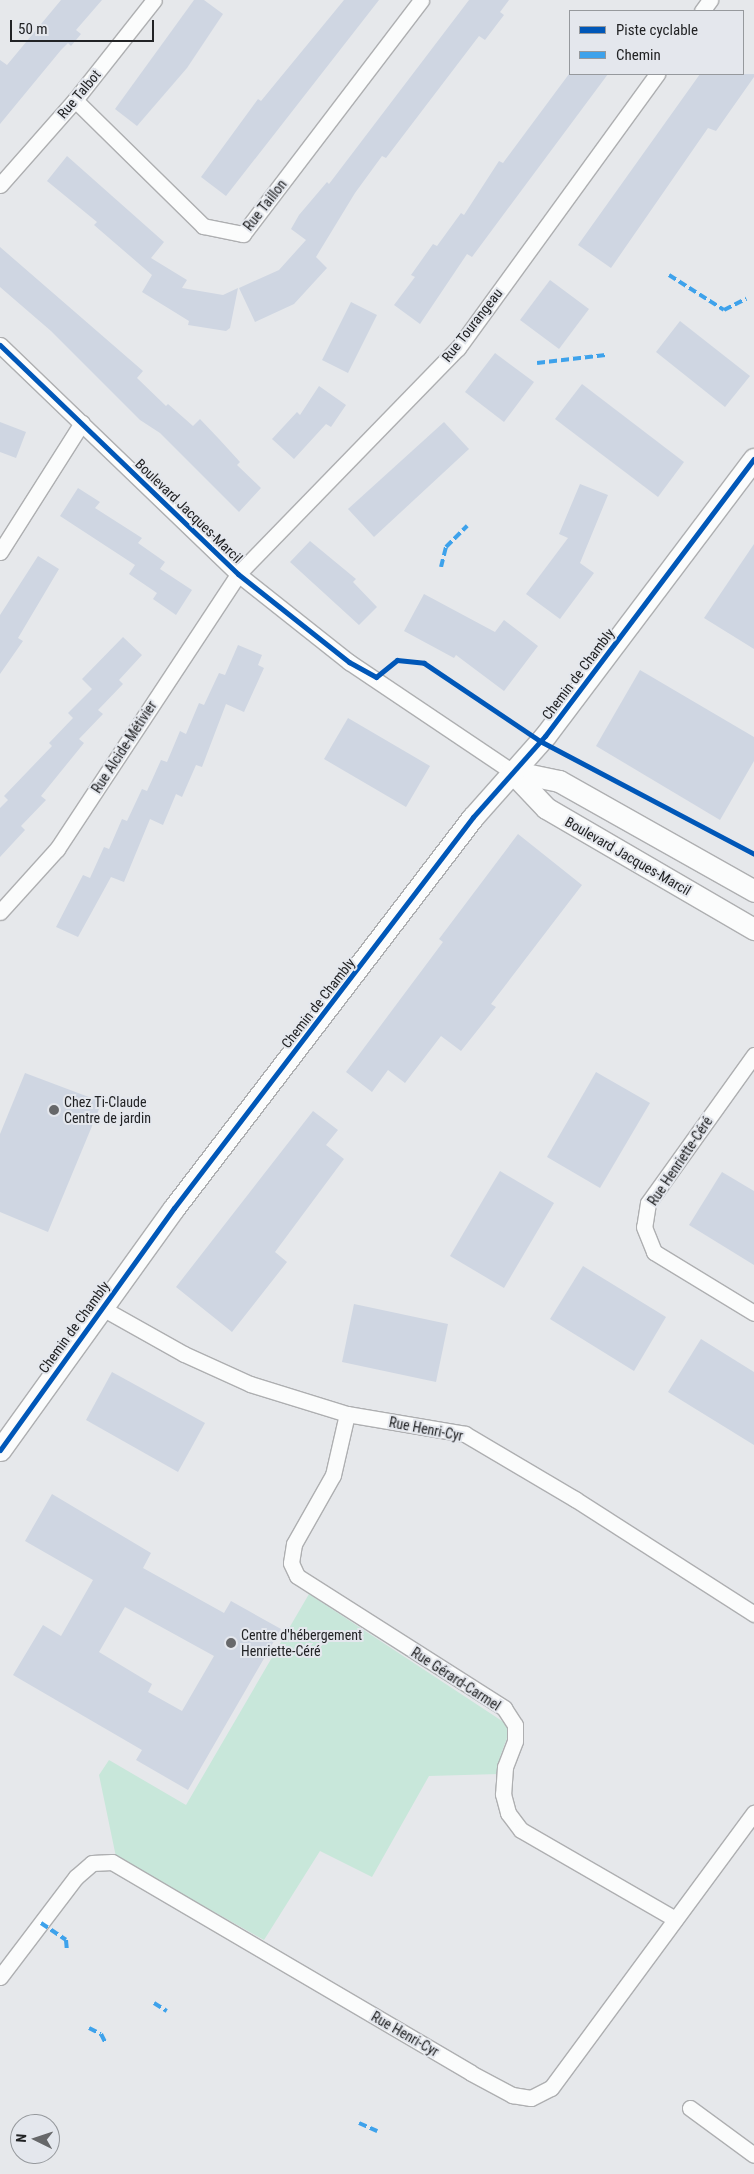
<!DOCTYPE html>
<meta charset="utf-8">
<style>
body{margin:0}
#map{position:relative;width:754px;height:2174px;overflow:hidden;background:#e6e8eb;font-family:"Roboto Condensed",sans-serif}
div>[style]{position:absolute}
.green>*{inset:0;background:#c8e7da}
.building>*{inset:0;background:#cfd6e2}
.roads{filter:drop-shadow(1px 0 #aeafb1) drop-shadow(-1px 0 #aeafb1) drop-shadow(0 1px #aeafb1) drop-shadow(0 -1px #aeafb1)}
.street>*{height:15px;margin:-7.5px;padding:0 7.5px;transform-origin:7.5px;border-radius:7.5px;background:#fbfcfc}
.secondary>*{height:21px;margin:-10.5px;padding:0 10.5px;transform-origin:10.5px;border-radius:10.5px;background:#fbfcfc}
.quiet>*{height:4px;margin-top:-2px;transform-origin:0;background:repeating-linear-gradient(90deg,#3ea2eb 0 8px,transparent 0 12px)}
.cycleway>*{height:5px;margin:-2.5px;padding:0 2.5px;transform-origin:2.5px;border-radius:2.5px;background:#0057b8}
.dots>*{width:14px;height:14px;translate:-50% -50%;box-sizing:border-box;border:2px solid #e4e7ed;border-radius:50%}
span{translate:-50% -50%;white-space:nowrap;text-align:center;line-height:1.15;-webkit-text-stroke:4px #e4e7ed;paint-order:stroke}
.street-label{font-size:14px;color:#222325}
.poi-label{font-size:14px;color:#222325}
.left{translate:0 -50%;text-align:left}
.legend{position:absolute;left:569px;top:10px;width:175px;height:65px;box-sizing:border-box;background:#e4e7ed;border:1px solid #96999d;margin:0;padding:6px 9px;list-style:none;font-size:15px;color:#222325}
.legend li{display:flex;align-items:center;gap:10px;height:25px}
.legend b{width:25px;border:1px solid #96999d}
.north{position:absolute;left:10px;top:2114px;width:50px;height:50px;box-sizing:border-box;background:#e4e7ed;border:1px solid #96999d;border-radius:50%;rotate:274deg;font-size:14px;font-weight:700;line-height:20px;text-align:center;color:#222325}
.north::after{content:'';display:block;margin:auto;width:18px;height:22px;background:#67686a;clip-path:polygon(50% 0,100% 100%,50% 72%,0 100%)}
.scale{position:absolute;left:10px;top:20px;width:144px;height:22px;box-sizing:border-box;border:2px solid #222325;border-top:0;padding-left:6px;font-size:15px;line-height:18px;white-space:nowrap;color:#222325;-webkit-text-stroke:4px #e4e7ed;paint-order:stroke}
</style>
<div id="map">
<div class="green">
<i style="clip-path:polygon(309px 1594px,511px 1727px,500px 1757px,499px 1774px,429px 1776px,372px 1877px,320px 1851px,264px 1940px,116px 1857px,99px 1775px,109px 1760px,186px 1805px)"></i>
</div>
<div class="building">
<i style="clip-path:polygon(61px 0,102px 0,76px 30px,81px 34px,71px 46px,68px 43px,61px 50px,0 124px,0 60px,7px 65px)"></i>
<i style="clip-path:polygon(194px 0,204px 0,223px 14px,187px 68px,137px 126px,115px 109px)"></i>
<i style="clip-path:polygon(344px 0,379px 0,226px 196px,201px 177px,258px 99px,261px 101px)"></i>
<i style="clip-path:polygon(469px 0,509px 0,500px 12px,504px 15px,485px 40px,479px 36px,386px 158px,382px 156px,355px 193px,316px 257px,327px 268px,294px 304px,255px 322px,239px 288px,279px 270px,306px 240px,291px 229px,299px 215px,327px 182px,329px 184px)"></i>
<i style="clip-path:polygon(569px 74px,608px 74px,472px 257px,467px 254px,420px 324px,394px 305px,415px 277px,411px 275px,433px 244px,437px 246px,461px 213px,464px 215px,499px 161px,503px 163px)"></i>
<i style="clip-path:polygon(700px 74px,754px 74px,754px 77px,716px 131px,708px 128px,611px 268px,578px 245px)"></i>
<i style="clip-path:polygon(67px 156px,164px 242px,151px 258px,187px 280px,182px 288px,223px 295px,238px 288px,230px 328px,226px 331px,188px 325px,189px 321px,142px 292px,152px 275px,94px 225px,97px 222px,47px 181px)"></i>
<i style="clip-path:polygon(0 247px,143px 371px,137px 378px,166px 406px,168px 404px,193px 426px,200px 419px,219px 439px,240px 462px,237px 465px,261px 488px,239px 512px,160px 433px,140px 420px,51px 331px,0 287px)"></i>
<i style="clip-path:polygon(550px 280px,589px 309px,559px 349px,520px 320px)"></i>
<i style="clip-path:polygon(351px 302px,377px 315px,348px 373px,322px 360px)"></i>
<i style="clip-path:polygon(680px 321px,750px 376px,725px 407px,656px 352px)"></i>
<i style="clip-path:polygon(495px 353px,534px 382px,504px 422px,465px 392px)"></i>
<i style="clip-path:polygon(582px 384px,684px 462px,658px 497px,555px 419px)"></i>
<i style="clip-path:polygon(319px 386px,346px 405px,331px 427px,326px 424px,294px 459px,272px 439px,297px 412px,300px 415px)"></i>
<i style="clip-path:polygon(0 422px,26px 432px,16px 458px,0 452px)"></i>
<i style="clip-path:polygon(444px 422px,469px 449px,374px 537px,348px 509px)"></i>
<i style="clip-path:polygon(580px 484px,608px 495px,580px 563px,594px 573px,560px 619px,526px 594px,568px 538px,559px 534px)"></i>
<i style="clip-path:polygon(78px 488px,100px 502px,95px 508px,142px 538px,138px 543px,165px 562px,160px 569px,192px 590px,176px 615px,153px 599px,157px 593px,129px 574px,135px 565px,60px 516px)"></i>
<i style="clip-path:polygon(310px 541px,356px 579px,353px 582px,377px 607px,359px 625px,290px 562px)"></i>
<i style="clip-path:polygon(754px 544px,754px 649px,704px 618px)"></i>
<i style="clip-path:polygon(38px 556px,59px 569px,18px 638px,23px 641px,0 674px,0 615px)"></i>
<i style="clip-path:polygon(424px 594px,495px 632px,504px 620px,538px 646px,504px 691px,456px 655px,454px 658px,404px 631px)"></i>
<i style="clip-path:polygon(123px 637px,142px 655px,119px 680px,123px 684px,98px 710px,103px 714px,79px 739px,84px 743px,41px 796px,46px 800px,21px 826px,25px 830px,0 857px,0 808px,8px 800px,4px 796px,52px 746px,49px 743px,73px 718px,68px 713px,92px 689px,82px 679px)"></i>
<i style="clip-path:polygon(238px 645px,262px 655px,258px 665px,264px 668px,244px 712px,226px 704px,202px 767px,196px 765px,182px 797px,176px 794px,163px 825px,150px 819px,124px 882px,111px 877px,78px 937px,56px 927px,83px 875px,90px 878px,104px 847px,109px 849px,122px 819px,127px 821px,142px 789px,147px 791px,161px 760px,167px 762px,180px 731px,186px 734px,199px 703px,204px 705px,219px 673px,225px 675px)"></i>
<i style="clip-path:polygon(640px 670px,754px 737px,754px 761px,720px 820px,596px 746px)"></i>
<i style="clip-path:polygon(348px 718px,430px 766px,406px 807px,324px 759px)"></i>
<i style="clip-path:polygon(518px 834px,582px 885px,491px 1004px,496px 1007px,461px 1051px,441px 1036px,405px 1083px,388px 1070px,372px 1092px,346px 1072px,443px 942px,439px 939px)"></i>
<i style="clip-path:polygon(596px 1072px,650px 1103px,600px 1188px,547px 1157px)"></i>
<i style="clip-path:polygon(25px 1073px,102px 1102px,48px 1232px,0 1212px,0 1134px)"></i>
<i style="clip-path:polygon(313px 1111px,338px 1130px,326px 1145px,344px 1159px,275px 1252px,287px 1262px,232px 1332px,176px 1287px)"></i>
<i style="clip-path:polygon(500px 1171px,554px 1203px,504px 1288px,450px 1256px)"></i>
<i style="clip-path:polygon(722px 1172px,754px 1191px,754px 1265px,689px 1225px)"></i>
<i style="clip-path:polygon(583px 1266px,666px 1317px,634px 1371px,550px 1319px)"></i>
<i style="clip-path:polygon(354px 1304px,448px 1324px,436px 1382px,342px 1362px)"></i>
<i style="clip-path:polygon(701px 1339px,754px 1372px,754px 1445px,668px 1392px)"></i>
<i style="clip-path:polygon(112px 1372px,205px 1423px,178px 1472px,86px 1420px)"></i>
<i style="clip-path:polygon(evenodd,52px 1494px,151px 1553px,143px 1568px,224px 1613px,231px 1601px,281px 1629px,188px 1790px,136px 1760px,142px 1750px,13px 1675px,43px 1625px,61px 1636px,93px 1580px,25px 1541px,52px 1494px,125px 1607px,214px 1656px,182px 1711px,148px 1692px,152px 1684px,99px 1652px,125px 1607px)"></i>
</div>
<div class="roads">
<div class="street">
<i style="left:702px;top:11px;width:14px;rotate:-54deg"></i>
<i style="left:75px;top:100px;width:180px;rotate:44.5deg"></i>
<i style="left:203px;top:226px;width:41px;rotate:11.3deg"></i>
<i style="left:243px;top:234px;width:294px;rotate:-52.7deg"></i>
<i style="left:0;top:185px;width:113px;rotate:-48.6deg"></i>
<i style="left:75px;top:100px;width:127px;rotate:-51.7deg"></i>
<i style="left:0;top:345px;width:330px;rotate:43.9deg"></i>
<i style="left:238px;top:574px;width:142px;rotate:38.4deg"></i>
<i style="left:349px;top:662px;width:195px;rotate:33.9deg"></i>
<i style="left:0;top:552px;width:153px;rotate:-57.6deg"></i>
<i style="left:0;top:912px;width:85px;rotate:-47.9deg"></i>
<i style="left:57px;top:849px;width:329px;rotate:-56.6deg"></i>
<i style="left:238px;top:574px;width:315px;rotate:-45.8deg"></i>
<i style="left:458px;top:348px;width:339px;rotate:-54deg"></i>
<i style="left:754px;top:1055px;width:182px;rotate:125.6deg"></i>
<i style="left:648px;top:1203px;width:24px;rotate:99deg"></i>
<i style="left:644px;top:1227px;width:27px;rotate:68deg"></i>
<i style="left:654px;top:1252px;width:117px;rotate:31.4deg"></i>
<i style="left:102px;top:1308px;width:94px;rotate:29.3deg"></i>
<i style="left:184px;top:1354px;width:72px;rotate:24.4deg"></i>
<i style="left:250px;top:1384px;width:102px;rotate:17.2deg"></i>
<i style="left:347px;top:1414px;width:120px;rotate:9.6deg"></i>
<i style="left:465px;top:1434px;width:128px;rotate:30.6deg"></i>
<i style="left:575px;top:1499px;width:213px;rotate:32.7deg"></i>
<i style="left:347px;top:1414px;width:63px;rotate:102.9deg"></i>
<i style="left:333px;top:1475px;width:79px;rotate:119.5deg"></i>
<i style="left:294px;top:1544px;width:19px;rotate:99deg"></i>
<i style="left:291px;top:1563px;width:14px;rotate:65deg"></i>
<i style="left:297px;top:1576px;width:246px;rotate:32.5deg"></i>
<i style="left:504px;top:1708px;width:20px;rotate:57deg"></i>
<i style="left:515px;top:1725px;width:16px;rotate:90deg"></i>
<i style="left:515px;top:1741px;width:28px;rotate:111deg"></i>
<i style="left:505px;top:1767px;width:27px;rotate:94deg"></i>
<i style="left:503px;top:1794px;width:20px;rotate:75deg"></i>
<i style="left:508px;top:1813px;width:21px;rotate:53deg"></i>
<i style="left:521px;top:1830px;width:178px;rotate:30deg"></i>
<i style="left:0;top:1977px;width:126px;rotate:-52.8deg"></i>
<i style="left:76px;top:1877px;width:21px;rotate:-41deg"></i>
<i style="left:92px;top:1863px;width:20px;rotate:-3deg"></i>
<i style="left:112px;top:1862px;width:416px;rotate:30.4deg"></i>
<i style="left:471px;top:2073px;width:47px;rotate:28.2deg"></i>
<i style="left:512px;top:2095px;width:19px;rotate:9deg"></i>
<i style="left:531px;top:2098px;width:22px;rotate:-27deg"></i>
<i style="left:551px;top:2088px;width:342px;rotate:-53.6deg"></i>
<i style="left:690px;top:2108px;width:79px;rotate:36.3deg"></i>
</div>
<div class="secondary">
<i style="left:511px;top:771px;width:51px;rotate:46.6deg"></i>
<i style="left:546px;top:808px;width:241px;rotate:30.2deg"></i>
<i style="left:511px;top:771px;width:49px;rotate:11.8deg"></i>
<i style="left:559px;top:781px;width:224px;rotate:29.4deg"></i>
<i style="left:0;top:1450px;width:298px;rotate:-54.3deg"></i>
<i style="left:174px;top:1208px;width:492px;rotate:-52.6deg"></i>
<i style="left:473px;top:817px;width:108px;rotate:-48.4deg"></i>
<i style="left:545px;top:736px;width:347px;rotate:-53deg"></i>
</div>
</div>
<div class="quiet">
<i style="left:669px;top:275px;width:65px;rotate:32.5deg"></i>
<i style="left:724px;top:310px;width:25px;rotate:-27deg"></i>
<i style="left:537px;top:363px;width:69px;rotate:-6.6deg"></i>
<i style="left:441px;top:567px;width:21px;rotate:-76deg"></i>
<i style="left:446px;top:547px;width:30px;rotate:-45deg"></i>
<i style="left:41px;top:1923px;width:30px;rotate:34deg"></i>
<i style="left:66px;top:1940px;width:11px;rotate:85deg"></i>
<i style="left:154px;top:2003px;width:15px;rotate:32deg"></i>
<i style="left:89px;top:2028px;width:13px;rotate:27deg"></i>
<i style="left:101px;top:2034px;width:9px;rotate:63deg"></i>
<i style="left:359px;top:2123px;width:20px;rotate:24deg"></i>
</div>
<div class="cycleway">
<i style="left:0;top:345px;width:330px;rotate:43.9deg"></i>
<i style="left:238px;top:574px;width:142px;rotate:38.4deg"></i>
<i style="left:349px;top:662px;width:31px;rotate:29deg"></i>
<i style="left:376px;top:677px;width:27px;rotate:-39deg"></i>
<i style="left:397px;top:660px;width:27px;rotate:6deg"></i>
<i style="left:424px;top:663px;width:140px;rotate:33.9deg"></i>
<i style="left:540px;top:741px;width:242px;rotate:27.8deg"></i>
<i style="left:0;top:1450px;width:298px;rotate:-54.3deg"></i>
<i style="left:174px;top:1208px;width:492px;rotate:-52.6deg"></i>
<i style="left:473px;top:817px;width:108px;rotate:-48.4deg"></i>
<i style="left:545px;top:736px;width:347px;rotate:-53deg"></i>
</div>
<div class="dots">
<i style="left:54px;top:1110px;background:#67686a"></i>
<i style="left:231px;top:1643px;background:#67686a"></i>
</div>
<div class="street-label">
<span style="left:79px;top:94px;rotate:-50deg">Rue Talbot</span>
<span style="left:265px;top:205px;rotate:-52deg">Rue Taillon</span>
<span style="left:472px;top:325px;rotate:-52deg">Rue Tourangeau</span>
<span style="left:189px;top:511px;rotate:44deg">Boulevard Jacques-Marcil</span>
<span style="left:578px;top:674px;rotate:-53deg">Chemin de Chambly</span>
<span style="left:124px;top:747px;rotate:-57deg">Rue Alcide-Métivier</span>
<span style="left:628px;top:856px;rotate:30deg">Boulevard Jacques-Marcil</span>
<span style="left:318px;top:1003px;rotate:-52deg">Chemin de Chambly</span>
<span style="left:680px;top:1161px;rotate:-56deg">Rue Henriette-Céré</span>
<span style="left:74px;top:1327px;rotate:-54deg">Chemin de Chambly</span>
<span style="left:426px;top:1429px;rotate:11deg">Rue Henri-Cyr</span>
<span style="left:456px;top:1679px;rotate:33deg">Rue Gérard-Carmel</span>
<span style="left:405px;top:2034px;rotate:30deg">Rue Henri-Cyr</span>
</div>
<div class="poi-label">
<span class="left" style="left:64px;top:1110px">Chez Ti-Claude<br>Centre de jardin</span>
<span class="left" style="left:241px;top:1643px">Centre d'hébergement<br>Henriette-Céré</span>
</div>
<ul class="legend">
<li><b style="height:6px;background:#0057b8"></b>Piste cyclable</li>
<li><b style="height:6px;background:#3ea2eb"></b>Chemin</li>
</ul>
<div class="north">N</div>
<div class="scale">50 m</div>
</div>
